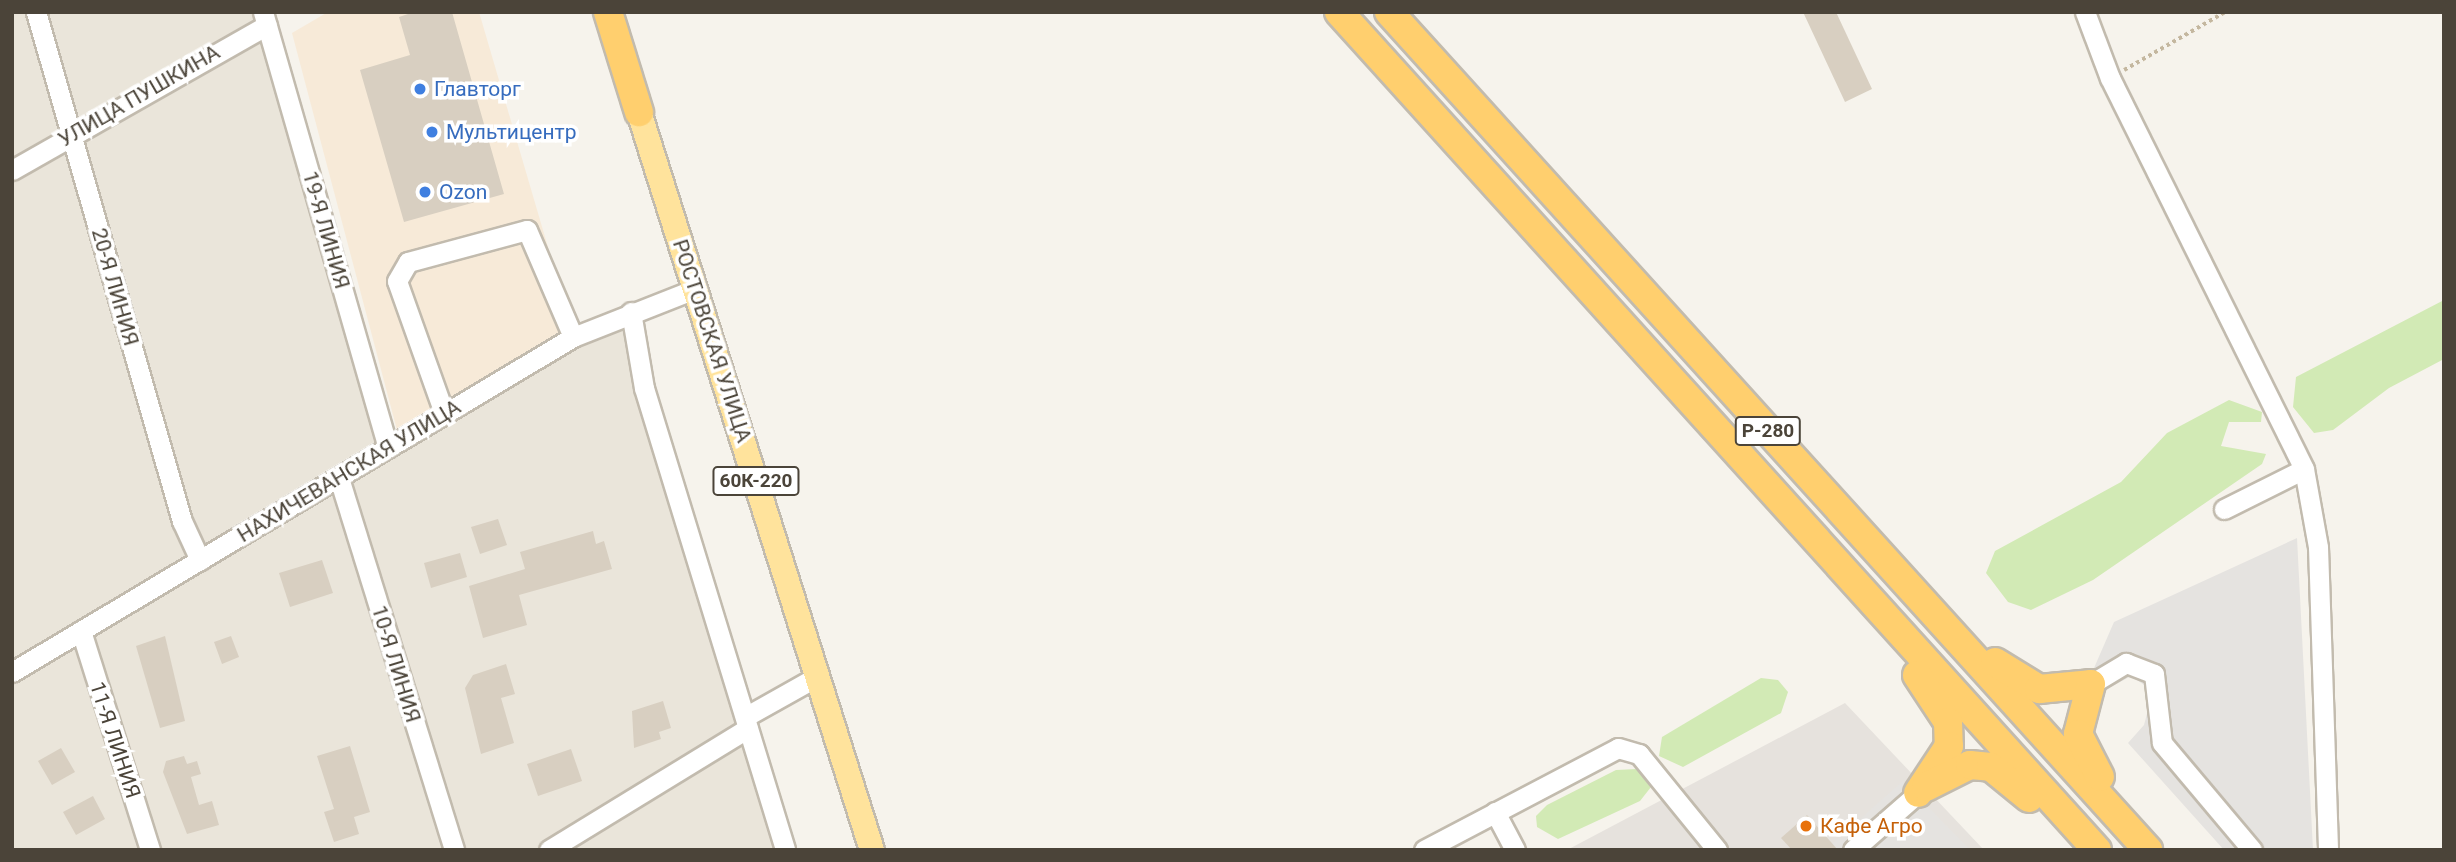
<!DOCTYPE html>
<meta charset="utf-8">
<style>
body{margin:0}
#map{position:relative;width:2456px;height:862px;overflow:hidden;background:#f6f3ec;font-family:Roboto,sans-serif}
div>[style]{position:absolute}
.residential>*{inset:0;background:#eae5da}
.commercial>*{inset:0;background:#f7ead8}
.industrial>*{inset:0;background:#e6e2dd}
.green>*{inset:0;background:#d2eab5}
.parking>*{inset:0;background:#e5e3e0}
.building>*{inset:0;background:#d8cfc1}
.path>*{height:3.5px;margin-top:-1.75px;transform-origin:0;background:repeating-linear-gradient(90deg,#c4b79f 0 3.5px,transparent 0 7px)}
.roads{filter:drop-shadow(2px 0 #c2bbae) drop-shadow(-2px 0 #c2bbae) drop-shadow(0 2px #c2bbae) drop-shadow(0 -2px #c2bbae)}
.minor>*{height:19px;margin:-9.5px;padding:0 9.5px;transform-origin:9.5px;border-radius:9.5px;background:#fff}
.major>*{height:24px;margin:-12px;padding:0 12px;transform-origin:12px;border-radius:12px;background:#ffe39c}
.highway>*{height:28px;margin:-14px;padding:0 14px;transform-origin:14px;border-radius:14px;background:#ffcf6e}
.dots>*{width:19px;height:19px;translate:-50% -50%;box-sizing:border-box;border:4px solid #fff;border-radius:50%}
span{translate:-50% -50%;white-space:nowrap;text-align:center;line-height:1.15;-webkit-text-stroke:7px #fff;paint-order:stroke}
.shield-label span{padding:2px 5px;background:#fff;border:2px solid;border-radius:5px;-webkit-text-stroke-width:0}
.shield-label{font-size:19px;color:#4b4439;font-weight:700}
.shop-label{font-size:21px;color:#366cbe}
.left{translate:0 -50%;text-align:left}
.street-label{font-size:21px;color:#4b4439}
.food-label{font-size:21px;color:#c56008}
.frame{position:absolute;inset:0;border:14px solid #4b4439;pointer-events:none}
</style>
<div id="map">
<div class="residential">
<i style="clip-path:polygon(12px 12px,263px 12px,388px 447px,631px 312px,785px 850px,12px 850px)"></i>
</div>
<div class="commercial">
<i style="clip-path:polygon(328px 12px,479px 12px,572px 329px,397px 430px,292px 33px)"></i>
</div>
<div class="industrial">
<i style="clip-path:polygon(1845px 703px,1984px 850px,1567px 850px)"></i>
</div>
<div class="green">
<i style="clip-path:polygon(2444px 300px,2444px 359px,2389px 388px,2333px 430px,2314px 433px,2293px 407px,2296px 377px)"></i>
<i style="clip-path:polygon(2229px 400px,2262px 412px,2261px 422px,2229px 422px,2221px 446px,2266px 454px,2262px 464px,2093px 580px,2031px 610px,2008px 602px,1986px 573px,1995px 551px,2121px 482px,2167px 433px)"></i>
<i style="clip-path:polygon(1761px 678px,1778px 680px,1788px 692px,1781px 713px,1683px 767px,1659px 756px,1662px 737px)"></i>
<i style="clip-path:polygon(1637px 769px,1651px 787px,1640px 801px,1558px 839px,1537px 827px,1536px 816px,1547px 805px,1616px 770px)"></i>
</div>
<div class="parking">
<i style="clip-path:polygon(2297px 538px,2313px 850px,2224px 850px,2128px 743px,2144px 725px,2153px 691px,2131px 676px,2111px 687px,2094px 668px,2114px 622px)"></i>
<i style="clip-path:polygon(1903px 781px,1970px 850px,1825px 850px)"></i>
</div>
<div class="building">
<i style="clip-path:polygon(414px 12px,452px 12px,504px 194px,404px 222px,360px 70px,410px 55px,399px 17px)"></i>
<i style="clip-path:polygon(1803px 12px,1836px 12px,1872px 89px,1845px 102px)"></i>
<i style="clip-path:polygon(498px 519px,507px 545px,480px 554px,471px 527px)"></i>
<i style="clip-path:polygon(593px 531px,596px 544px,604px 541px,612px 569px,519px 595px,527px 625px,483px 638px,469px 586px,525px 569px,520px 552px)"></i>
<i style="clip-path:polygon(460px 553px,467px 577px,431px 588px,424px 563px)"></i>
<i style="clip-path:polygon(322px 560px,333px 593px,290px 607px,279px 573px)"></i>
<i style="clip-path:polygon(165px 636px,185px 721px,160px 728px,136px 646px)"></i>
<i style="clip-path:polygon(231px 636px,239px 657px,222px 664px,214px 642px)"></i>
<i style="clip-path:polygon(506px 664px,515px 694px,501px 698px,514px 743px,481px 754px,465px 688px,473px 675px)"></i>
<i style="clip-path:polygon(663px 701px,671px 728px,659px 732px,661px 739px,634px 748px,632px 711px)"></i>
<i style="clip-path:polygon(350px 746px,370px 812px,354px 817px,359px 834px,334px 842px,324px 812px,334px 809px,317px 756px)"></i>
<i style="clip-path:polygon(61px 748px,75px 772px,52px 785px,38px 761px)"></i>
<i style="clip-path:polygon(571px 749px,582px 781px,538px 796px,527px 764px)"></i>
<i style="clip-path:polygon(184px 756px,187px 764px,197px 761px,201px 774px,191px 777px,199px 805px,212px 801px,219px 825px,187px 834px,163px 772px,166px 761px)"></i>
<i style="clip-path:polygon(93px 796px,105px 819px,76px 835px,63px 812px)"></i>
<i style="clip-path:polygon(1807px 815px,1838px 850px,1792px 850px,1781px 838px)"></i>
</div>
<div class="path">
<i style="left:2124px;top:70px;width:116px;rotate:-29.9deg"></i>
</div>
<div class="roads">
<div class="minor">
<i style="left:36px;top:12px;width:530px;rotate:74deg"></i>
<i style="left:182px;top:521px;width:43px;rotate:65.2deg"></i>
<i style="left:263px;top:12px;width:453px;rotate:74deg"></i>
<i style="left:2085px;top:12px;width:71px;rotate:69.3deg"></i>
<i style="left:2110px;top:78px;width:436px;rotate:63.6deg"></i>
<i style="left:2304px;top:469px;width:79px;rotate:79.8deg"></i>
<i style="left:2318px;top:547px;width:303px;rotate:88.1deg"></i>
<i style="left:12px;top:170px;width:293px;rotate:-29.6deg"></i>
<i style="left:631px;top:312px;width:77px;rotate:80.3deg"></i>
<i style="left:644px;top:388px;width:483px;rotate:73deg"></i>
<i style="left:444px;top:413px;width:140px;rotate:-109.6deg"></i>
<i style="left:397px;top:281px;width:22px;rotate:-60deg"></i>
<i style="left:408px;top:262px;width:123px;rotate:-15.1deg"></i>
<i style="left:527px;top:230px;width:116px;rotate:66.7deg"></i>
<i style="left:339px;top:478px;width:389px;rotate:72.8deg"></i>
<i style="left:2224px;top:509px;width:89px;rotate:-26.6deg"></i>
<i style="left:81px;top:631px;width:230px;rotate:72.5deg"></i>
<i style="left:12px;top:672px;width:653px;rotate:-30.84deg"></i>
<i style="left:573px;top:337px;width:131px;rotate:-21.5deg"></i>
<i style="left:2091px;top:684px;width:41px;rotate:-31deg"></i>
<i style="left:2126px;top:663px;width:30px;rotate:21deg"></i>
<i style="left:2154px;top:674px;width:69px;rotate:83.4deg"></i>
<i style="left:2162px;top:743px;width:140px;rotate:49.9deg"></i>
<i style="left:745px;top:717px;width:84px;rotate:-29.3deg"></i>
<i style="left:1495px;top:812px;width:43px;rotate:62.2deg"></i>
<i style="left:549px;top:850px;width:233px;rotate:-31.5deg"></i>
<i style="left:1424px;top:850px;width:219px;rotate:-27.7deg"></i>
<i style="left:1618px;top:748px;width:22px;rotate:16deg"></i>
<i style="left:1639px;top:754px;width:124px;rotate:50.9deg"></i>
<i style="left:1853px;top:850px;width:86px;rotate:-41.2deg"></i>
</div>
<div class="major">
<i style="left:639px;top:112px;width:774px;rotate:72.48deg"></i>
</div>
<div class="highway">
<i style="left:608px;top:12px;width:105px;rotate:72.8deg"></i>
<i style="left:1339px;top:12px;width:1130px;rotate:47.87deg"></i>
<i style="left:1389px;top:12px;width:1131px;rotate:47.83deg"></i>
<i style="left:1995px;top:662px;width:52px;rotate:31.5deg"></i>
<i style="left:2039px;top:689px;width:52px;rotate:-5.5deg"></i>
<i style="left:1917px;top:675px;width:56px;rotate:56.6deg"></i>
<i style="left:1948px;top:722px;width:24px;rotate:88deg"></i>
<i style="left:1949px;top:746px;width:56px;rotate:123.4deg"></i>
<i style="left:2091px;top:684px;width:52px;rotate:104.6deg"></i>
<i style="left:2078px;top:734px;width:48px;rotate:62.9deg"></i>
<i style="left:1926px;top:787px;width:49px;rotate:-26.6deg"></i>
<i style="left:1970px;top:765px;width:21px;rotate:5deg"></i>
<i style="left:1991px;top:767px;width:49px;rotate:39.2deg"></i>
</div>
</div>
<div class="dots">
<i style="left:420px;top:89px;background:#3f7fe0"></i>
<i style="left:432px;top:132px;background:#3f7fe0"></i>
<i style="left:425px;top:192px;background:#3f7fe0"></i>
<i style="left:1806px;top:826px;background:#e8710a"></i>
</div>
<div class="shield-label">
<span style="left:1768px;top:431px">Р-280</span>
<span style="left:756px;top:481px">60К-220</span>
</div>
<div class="shop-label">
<span class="left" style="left:434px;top:89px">Главторг</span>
<span class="left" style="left:446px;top:132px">Мультицентр</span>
<span class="left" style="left:439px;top:192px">Ozon</span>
</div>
<div class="street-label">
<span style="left:139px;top:96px;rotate:-30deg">УЛИЦА ПУШКИНА</span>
<span style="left:326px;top:230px;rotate:74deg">19-Я ЛИНИЯ</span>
<span style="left:115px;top:287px;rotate:74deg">20-Я ЛИНИЯ</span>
<span style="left:712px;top:341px;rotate:72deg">РОСТОВСКАЯ УЛИЦА</span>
<span style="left:349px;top:471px;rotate:-31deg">НАХИЧЕВАНСКАЯ УЛИЦА</span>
<span style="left:396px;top:664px;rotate:73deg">10-Я ЛИНИЯ</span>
<span style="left:115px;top:740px;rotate:72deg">11-Я ЛИНИЯ</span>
</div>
<div class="food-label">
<span class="left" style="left:1820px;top:826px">Кафе Агро</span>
</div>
<div class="frame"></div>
</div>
